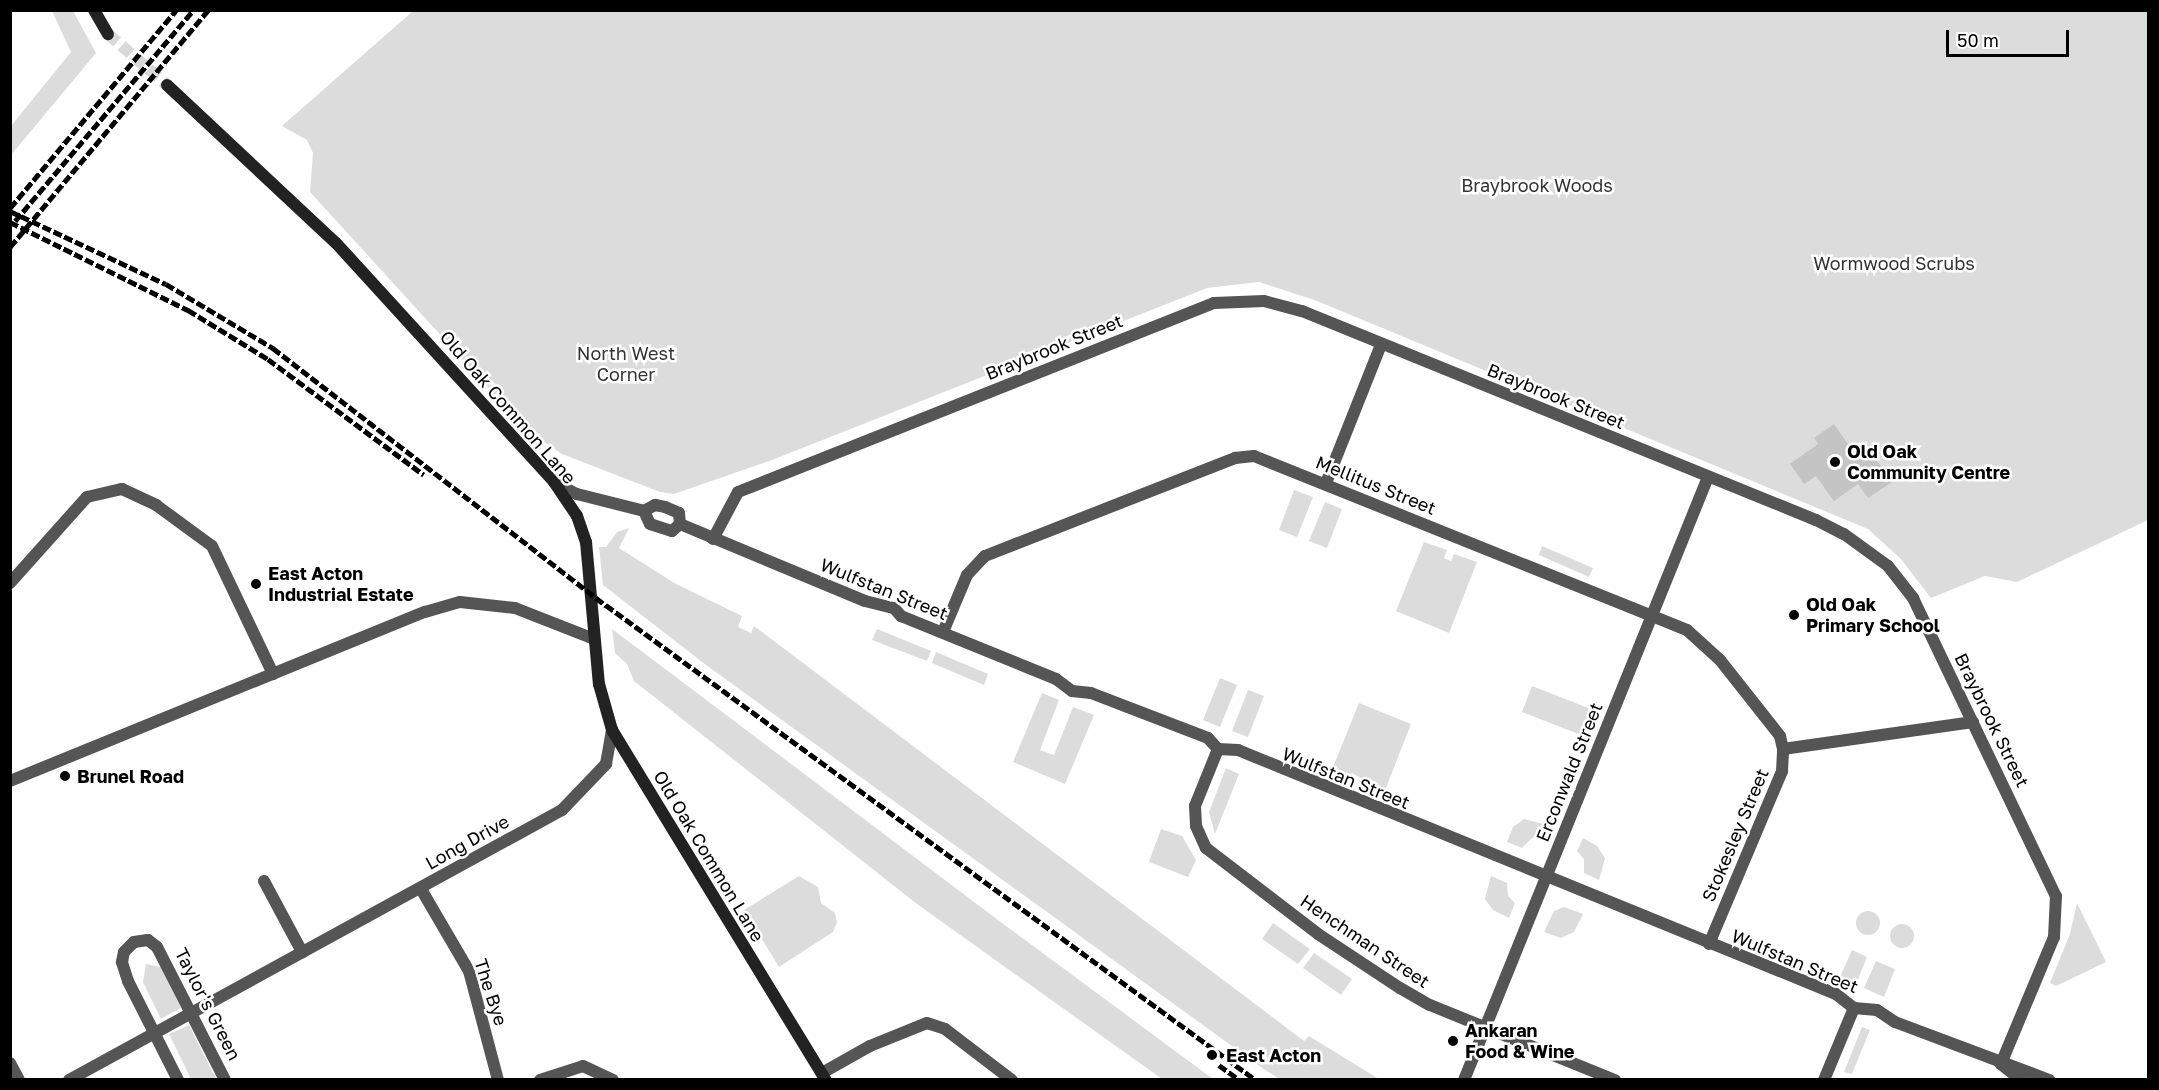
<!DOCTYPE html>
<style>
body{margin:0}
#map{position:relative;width:2159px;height:1090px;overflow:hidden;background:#fff;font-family:"Golos Text",sans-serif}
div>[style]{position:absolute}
.green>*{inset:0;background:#dcdcdc}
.round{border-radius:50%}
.building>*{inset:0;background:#c4c4c4}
.secondary-tunnel>*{height:12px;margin-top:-6px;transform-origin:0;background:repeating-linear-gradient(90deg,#d9d9d9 0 12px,transparent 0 18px)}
.street>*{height:12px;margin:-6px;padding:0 6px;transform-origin:6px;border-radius:6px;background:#555}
.secondary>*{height:12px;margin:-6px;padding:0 6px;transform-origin:6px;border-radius:6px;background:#222}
.rail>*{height:4.5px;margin-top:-2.25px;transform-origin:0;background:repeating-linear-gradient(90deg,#000 0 9px,transparent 0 12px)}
.dots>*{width:16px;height:16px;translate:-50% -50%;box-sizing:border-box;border:3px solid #fff;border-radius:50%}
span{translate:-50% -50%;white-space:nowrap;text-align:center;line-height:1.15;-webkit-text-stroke:5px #fff;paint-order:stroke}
.park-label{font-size:18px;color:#333}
.street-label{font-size:18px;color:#000}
.poi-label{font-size:18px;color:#000;font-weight:700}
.left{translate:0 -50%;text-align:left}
.frame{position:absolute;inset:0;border:12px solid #000;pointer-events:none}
.scale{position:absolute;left:1946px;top:30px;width:123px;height:27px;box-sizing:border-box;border:3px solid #000;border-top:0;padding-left:8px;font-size:18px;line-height:21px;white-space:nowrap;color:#000;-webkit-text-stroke:4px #fff;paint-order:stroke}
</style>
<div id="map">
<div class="green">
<i style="clip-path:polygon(52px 11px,73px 11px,96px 53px,11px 155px,11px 126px,71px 52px)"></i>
<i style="clip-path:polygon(413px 11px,2148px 11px,2148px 520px,2017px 582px,1985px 576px,1931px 598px,1901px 559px,1868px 529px,1317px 301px,1259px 282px,1207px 288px,772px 460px,674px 494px,660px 492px,562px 454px,529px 432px,310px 192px,313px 153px,307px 140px,282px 126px)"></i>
<i style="clip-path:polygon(1294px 490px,1313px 497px,1297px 537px,1279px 530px)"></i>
<i style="clip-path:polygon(1325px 502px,1342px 509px,1327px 548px,1309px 541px)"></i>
<i style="clip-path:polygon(629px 528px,619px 548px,676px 584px,742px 616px,738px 627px,751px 633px,754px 626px,1304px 1041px,1309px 1036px,1379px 1079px,1280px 1079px,1265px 1070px,706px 665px,603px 585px,599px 547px,606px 547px,617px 532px)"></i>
<i style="clip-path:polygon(1424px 542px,1447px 550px,1444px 558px,1451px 561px,1454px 554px,1477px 562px,1449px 633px,1396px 611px)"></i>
<i style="clip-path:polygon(1542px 546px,1593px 568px,1589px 577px,1539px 555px)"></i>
<i style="clip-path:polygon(612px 629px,1002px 923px,1213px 1079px,1162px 1079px,917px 904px,634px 681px,627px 664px,615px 653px)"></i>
<i style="clip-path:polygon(877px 629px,931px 651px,927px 661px,872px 640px)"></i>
<i style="clip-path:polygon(936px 652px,988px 674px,984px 685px,932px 663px)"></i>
<i style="clip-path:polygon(1220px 678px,1237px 685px,1220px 727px,1203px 720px)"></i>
<i style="clip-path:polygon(1532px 686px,1591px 709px,1581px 735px,1522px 712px)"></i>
<i style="clip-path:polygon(1248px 690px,1264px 696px,1248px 737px,1232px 731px)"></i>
<i style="clip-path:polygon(1042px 693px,1059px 700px,1040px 750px,1054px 755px,1073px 707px,1094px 715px,1065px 784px,1013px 762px)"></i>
<i style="clip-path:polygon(1359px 703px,1411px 724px,1384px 793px,1352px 773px,1349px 779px,1331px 772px)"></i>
<i style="clip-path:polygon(1226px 768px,1239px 774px,1215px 834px,1209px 812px)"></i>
<i style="clip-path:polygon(1524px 819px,1547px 825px,1541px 839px,1532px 838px,1522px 848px,1507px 842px,1513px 827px)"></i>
<i style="clip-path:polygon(1161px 829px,1182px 836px,1196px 860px,1188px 877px,1149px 862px)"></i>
<i style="clip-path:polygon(1583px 838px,1597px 846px,1605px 858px,1599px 880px,1584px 873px,1584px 859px,1577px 851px)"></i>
<i style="clip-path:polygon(799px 876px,818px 887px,821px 903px,835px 913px,837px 922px,833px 932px,779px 967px,744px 910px)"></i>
<i style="clip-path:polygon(1491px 876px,1507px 883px,1508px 896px,1515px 903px,1509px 918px,1493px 910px,1485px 899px)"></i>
<i style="clip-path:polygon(2077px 903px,2106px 962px,2056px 986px,2050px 983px,2070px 934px)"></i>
<i style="clip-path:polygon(1564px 907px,1583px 914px,1574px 932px,1561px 938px,1544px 932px,1554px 911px)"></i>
<i class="round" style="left:1856px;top:911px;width:24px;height:24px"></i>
<i style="clip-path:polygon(1273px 923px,1310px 949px,1298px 964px,1262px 939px)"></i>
<i class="round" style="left:1890px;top:924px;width:24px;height:24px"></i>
<i style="clip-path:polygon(1852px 950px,1867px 957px,1856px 984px,1840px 977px)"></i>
<i style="clip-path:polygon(1314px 953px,1352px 979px,1341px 995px,1303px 968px)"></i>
<i style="clip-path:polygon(1876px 961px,1895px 969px,1884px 997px,1864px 988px)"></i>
<i style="clip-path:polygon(146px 964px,161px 967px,181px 1008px,161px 1019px,143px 982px)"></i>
<i style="clip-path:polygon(189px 1025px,215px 1077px,214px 1079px,191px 1079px,169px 1034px)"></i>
<i style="clip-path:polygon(1862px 1027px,1870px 1030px,1852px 1074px,1844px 1072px)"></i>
</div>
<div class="building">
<i style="clip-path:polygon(1834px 424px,1857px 457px,1869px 449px,1892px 482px,1868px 498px,1858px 484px,1834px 501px,1816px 476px,1804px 484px,1790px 464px,1818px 444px,1814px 438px)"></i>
</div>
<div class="secondary-tunnel">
<i style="left:108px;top:34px;width:78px;rotate:40.8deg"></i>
</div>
<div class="street">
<i style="left:554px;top:482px;width:26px;rotate:28deg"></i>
<i style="left:577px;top:494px;width:69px;rotate:14.2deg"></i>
<i style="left:644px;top:511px;width:13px;rotate:-29deg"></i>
<i style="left:655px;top:505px;width:10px;rotate:11deg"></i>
<i style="left:665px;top:507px;width:15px;rotate:23deg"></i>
<i style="left:679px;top:513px;width:11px;rotate:85deg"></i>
<i style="left:1326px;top:483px;width:149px;rotate:-68.3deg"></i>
<i style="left:644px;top:511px;width:14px;rotate:65deg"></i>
<i style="left:650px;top:524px;width:23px;rotate:18deg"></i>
<i style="left:672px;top:531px;width:11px;rotate:-41deg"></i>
<i style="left:680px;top:524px;width:200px;rotate:22.6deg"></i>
<i style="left:865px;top:601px;width:30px;rotate:14deg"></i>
<i style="left:894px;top:608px;width:11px;rotate:49deg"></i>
<i style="left:901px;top:616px;width:167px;rotate:22.1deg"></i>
<i style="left:1056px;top:679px;width:20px;rotate:37deg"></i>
<i style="left:1072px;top:691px;width:19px;rotate:6deg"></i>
<i style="left:1091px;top:693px;width:125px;rotate:21deg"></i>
<i style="left:1208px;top:738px;width:15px;rotate:48deg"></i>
<i style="left:1218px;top:749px;width:20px;rotate:3deg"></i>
<i style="left:1238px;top:750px;width:646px;rotate:22.2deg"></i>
<i style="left:1836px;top:994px;width:23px;rotate:38deg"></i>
<i style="left:1854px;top:1008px;width:23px;rotate:5deg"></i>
<i style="left:1877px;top:1010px;width:22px;rotate:34deg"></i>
<i style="left:1895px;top:1022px;width:165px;rotate:20.6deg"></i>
<i style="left:713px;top:539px;width:53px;rotate:-62deg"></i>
<i style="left:738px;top:492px;width:512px;rotate:-21.66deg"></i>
<i style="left:1214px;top:303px;width:50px;rotate:-2.3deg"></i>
<i style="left:1264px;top:301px;width:39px;rotate:15deg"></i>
<i style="left:1302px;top:311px;width:555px;rotate:22.13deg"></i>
<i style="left:1816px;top:520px;width:31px;rotate:27deg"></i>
<i style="left:1844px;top:534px;width:54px;rotate:36deg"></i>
<i style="left:1888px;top:566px;width:41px;rotate:52deg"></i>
<i style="left:1913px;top:598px;width:331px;rotate:64.4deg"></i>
<i style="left:2056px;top:896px;width:41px;rotate:92.8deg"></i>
<i style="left:2054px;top:937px;width:138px;rotate:112.7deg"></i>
<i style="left:10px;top:583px;width:115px;rotate:-48.2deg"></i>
<i style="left:87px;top:497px;width:36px;rotate:-13deg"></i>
<i style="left:122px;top:489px;width:38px;rotate:25deg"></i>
<i style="left:156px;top:505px;width:69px;rotate:36.2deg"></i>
<i style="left:212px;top:546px;width:142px;rotate:64.5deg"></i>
<i style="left:943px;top:632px;width:62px;rotate:-67.2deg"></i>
<i style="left:967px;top:575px;width:26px;rotate:-47deg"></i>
<i style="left:985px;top:556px;width:269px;rotate:-21.4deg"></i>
<i style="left:1235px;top:458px;width:19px;rotate:-6deg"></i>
<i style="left:1254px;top:456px;width:467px;rotate:21.9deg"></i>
<i style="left:1687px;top:630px;width:45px;rotate:42.3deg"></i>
<i style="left:1720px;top:660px;width:97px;rotate:51.7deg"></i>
<i style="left:1780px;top:736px;width:13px;rotate:77deg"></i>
<i style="left:1218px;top:749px;width:61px;rotate:112deg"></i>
<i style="left:1195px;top:806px;width:20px;rotate:87deg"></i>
<i style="left:1196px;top:826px;width:24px;rotate:66deg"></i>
<i style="left:1206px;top:848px;width:141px;rotate:37.5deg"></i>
<i style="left:1318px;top:934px;width:98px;rotate:33.4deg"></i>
<i style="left:1400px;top:988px;width:34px;rotate:30deg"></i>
<i style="left:1430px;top:1005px;width:200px;rotate:22.1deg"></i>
<i style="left:10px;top:781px;width:448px;rotate:-22.2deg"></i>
<i style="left:425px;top:612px;width:36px;rotate:-16deg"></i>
<i style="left:460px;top:602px;width:55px;rotate:6.2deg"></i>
<i style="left:515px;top:608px;width:85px;rotate:21.4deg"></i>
<i style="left:264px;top:881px;width:81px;rotate:61.8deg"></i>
<i style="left:421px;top:889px;width:95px;rotate:59.7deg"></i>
<i style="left:469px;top:971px;width:113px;rotate:75.1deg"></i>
<i style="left:1709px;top:944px;width:188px;rotate:-67.1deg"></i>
<i style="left:1782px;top:771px;width:22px;rotate:-87deg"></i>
<i style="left:1783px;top:749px;width:192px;rotate:-8.1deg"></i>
<i style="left:10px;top:1063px;width:19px;rotate:62deg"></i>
<i style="left:2001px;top:1064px;width:26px;rotate:39deg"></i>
<i style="left:822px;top:1073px;width:55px;rotate:-29.4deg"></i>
<i style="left:870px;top:1046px;width:61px;rotate:-22deg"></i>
<i style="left:927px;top:1023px;width:19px;rotate:18deg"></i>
<i style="left:945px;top:1029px;width:84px;rotate:37.3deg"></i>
<i style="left:69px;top:1080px;width:562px;rotate:-28.71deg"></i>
<i style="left:562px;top:810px;width:64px;rotate:-46.3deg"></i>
<i style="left:606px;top:764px;width:35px;rotate:-80deg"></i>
<i style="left:178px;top:1080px;width:111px;rotate:-116.8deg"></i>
<i style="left:128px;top:981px;width:20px;rotate:-108deg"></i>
<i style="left:122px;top:962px;width:10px;rotate:-79deg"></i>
<i style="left:124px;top:952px;width:14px;rotate:-45deg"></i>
<i style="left:134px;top:942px;width:14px;rotate:-8deg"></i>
<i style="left:148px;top:940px;width:11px;rotate:38deg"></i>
<i style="left:157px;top:947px;width:149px;rotate:62.9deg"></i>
<i style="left:540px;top:1080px;width:45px;rotate:-18deg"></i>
<i style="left:583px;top:1066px;width:33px;rotate:25deg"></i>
<i style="left:1464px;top:1080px;width:650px;rotate:-67.97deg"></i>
<i style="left:1824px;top:1080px;width:78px;rotate:-67.4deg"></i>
</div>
<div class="secondary">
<i style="left:94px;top:10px;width:28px;rotate:60deg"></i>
<i style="left:167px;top:85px;width:231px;rotate:43.1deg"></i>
<i style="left:336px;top:243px;width:323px;rotate:47.6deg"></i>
<i style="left:554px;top:482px;width:41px;rotate:55.9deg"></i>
<i style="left:577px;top:516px;width:28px;rotate:71deg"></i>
<i style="left:586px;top:542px;width:143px;rotate:84.8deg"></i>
<i style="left:599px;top:684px;width:48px;rotate:74.2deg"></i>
<i style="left:612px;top:730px;width:410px;rotate:58.6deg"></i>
</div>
<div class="rail">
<i style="left:10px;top:208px;width:258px;rotate:-50deg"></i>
<i style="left:10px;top:211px;width:172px;rotate:25.1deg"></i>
<i style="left:166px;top:284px;width:125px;rotate:30.9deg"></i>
<i style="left:273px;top:348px;width:421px;rotate:37.7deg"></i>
<i style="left:606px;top:605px;width:805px;rotate:36.16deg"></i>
<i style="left:15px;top:221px;width:276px;rotate:-49.8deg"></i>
<i style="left:10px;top:222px;width:199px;rotate:26.3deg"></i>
<i style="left:188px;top:310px;width:94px;rotate:31.5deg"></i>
<i style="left:268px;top:359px;width:194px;rotate:36.6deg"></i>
<i style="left:10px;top:247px;width:309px;rotate:-50.1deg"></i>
<i style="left:1219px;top:1065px;width:26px;rotate:36deg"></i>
</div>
<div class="dots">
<i style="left:1835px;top:462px;background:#000"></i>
<i style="left:256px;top:584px;background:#000"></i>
<i style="left:1794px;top:615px;background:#000"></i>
<i style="left:65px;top:776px;background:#000"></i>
<i style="left:1453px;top:1041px;background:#000"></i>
<i style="left:1212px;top:1055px;background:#000"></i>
</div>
<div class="park-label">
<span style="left:1537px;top:185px">Braybrook Woods</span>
<span style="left:1894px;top:263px">Wormwood Scrubs</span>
<span style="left:626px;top:364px">North West<br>Corner</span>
</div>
<div class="street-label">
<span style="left:1054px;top:347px;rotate:-22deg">Braybrook Street</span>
<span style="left:1556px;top:396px;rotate:22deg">Braybrook Street</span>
<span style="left:508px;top:407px;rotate:49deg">Old Oak Common Lane</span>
<span style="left:1376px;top:485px;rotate:22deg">Mellitus Street</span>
<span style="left:884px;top:589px;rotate:22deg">Wulfstan Street</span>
<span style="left:1992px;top:720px;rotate:64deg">Braybrook Street</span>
<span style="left:1569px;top:772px;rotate:-68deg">Erconwald Street</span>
<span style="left:1346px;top:778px;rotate:22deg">Wulfstan Street</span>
<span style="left:1735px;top:835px;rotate:-67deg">Stokesley Street</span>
<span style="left:467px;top:842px;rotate:-29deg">Long Drive</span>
<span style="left:709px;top:856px;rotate:59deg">Old Oak Common Lane</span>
<span style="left:1365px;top:941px;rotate:34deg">Henchman Street</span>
<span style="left:1795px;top:961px;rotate:23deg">Wulfstan Street</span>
<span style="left:491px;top:992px;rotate:72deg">The Bye</span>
<span style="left:208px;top:1004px;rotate:63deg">Taylor's Green</span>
</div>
<div class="poi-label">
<span class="left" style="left:1847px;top:462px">Old Oak<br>Community Centre</span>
<span class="left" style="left:268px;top:584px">East Acton<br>Industrial Estate</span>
<span class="left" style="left:1806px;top:615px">Old Oak<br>Primary School</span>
<span class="left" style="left:77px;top:776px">Brunel Road</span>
<span class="left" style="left:1465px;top:1041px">Ankaran<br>Food &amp; Wine</span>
<span class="left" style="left:1226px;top:1055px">East Acton</span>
</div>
<div class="frame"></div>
<div class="scale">50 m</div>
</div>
